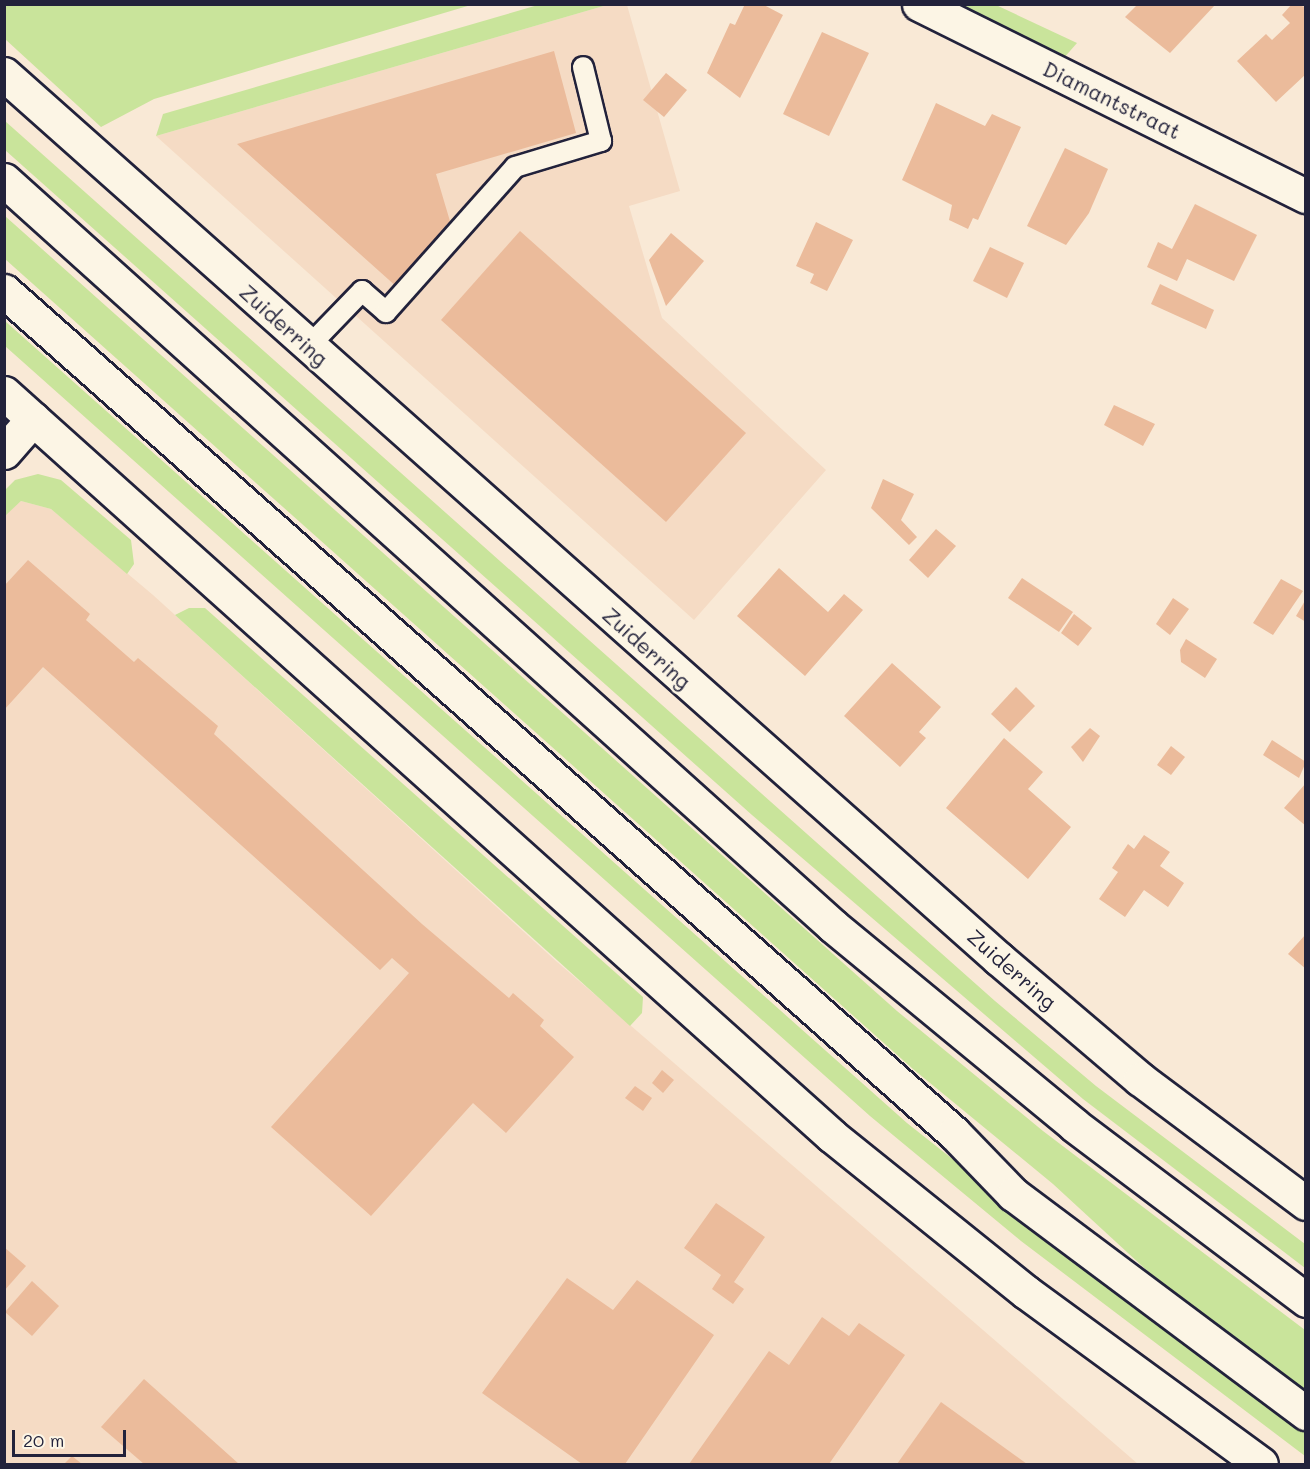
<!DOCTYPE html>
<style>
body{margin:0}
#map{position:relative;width:1310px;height:1469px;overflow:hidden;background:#f9e9d6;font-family:Mali,sans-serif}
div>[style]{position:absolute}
.built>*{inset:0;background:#f5dbc4}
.green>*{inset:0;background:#c9e49b}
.building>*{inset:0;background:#ebbb9b}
.roads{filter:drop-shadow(2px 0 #22223b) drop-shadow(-2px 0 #22223b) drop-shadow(0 2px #22223b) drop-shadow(0 -2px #22223b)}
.service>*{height:20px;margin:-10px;padding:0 10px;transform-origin:10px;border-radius:10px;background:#fcf5e5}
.minor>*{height:33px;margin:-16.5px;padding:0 16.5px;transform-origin:16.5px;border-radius:16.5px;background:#fcf5e5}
.secondary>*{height:33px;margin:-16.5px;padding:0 16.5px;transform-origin:16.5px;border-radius:16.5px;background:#fcf5e5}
span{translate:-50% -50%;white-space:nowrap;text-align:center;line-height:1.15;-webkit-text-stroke:5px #fcf5e5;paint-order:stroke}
.street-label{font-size:21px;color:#22223b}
.frame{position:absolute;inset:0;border:6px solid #22223b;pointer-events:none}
.scale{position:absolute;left:12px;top:1430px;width:114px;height:27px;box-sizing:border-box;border:3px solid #22223b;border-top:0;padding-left:8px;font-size:18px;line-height:21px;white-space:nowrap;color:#22223b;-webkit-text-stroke:4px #fcf5e5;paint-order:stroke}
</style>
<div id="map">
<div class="built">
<i style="clip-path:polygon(607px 5px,627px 5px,680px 191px,629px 206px,662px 318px,826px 470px,694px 620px,156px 136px)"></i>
<i style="clip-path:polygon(21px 501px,51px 509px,153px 595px,556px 961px,1138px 1464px,5px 1464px,4px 516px)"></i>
</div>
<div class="green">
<i style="clip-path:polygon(4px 5px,5px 4px,471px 5px,154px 99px,101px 127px,5px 39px)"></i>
<i style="clip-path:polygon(538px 5px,607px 5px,156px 136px,163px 114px)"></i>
<i style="clip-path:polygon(952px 5px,996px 5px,1077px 43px,1063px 59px)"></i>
<i style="clip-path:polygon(5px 121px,995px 1001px,1096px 1086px,1305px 1244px,1305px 1268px,1083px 1099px,752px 815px,5px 150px)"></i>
<i style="clip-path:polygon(5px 216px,897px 1011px,1043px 1131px,1305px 1330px,1305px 1400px,1191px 1311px,1053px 1184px,913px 1069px,5px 259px)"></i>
<i style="clip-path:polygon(5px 321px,907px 1123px,1192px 1349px,1305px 1427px,1305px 1456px,1021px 1241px,870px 1116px,5px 346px)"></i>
<i style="clip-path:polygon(38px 474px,61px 480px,131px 540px,134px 564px,127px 574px,51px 509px,21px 501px,5px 516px,5px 490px,15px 480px)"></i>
<i style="clip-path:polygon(189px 608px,205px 608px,643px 997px,642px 1013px,630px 1026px,175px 615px)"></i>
</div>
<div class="building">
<i style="clip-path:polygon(745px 4px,762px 4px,783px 15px,740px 98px,707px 73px,730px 23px,735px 25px)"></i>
<i style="clip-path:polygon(1292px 4px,1306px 7px,1306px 74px,1276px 102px,1237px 61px,1266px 34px,1272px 40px,1290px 23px,1282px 15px)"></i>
<i style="clip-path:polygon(1137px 5px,1215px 5px,1170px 53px,1125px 17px)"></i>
<i style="clip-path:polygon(822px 32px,869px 53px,829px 136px,783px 114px)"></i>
<i style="clip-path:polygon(554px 51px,576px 133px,436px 174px,452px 228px,398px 288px,237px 144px)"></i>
<i style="clip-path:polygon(666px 73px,687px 90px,664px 117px,643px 100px)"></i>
<i style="clip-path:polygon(936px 103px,985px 126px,992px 114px,1021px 127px,978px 220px,973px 218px,968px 229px,949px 220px,952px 205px,902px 180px)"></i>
<i style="clip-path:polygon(1065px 148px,1108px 169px,1089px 213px,1066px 245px,1027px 226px)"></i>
<i style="clip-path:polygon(1195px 204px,1257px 235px,1234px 281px,1187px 259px,1177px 281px,1147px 267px,1158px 242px,1172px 249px)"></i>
<i style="clip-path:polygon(816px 222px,853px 240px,827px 291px,810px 283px,814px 274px,796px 266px)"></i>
<i style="clip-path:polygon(520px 231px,746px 433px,666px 522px,441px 320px)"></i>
<i style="clip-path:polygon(671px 233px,704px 261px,666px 306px,649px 260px)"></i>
<i style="clip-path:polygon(990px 247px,1024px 263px,1007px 298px,973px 281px)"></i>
<i style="clip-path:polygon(1160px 284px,1214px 310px,1206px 329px,1151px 304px)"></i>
<i style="clip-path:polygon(1114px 405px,1155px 424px,1143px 446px,1104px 425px)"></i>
<i style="clip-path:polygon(883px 479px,914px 494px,901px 520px,917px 537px,909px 545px,871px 508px)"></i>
<i style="clip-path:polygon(936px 529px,956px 546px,928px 578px,909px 560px)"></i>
<i style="clip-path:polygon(28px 560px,90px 614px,86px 620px,134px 662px,138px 658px,218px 726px,214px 734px,422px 924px,509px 998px,513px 993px,544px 1020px,540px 1026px,574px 1057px,506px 1133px,473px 1103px,371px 1216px,271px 1127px,409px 973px,392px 958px,380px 970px,43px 667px,4px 710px,4px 586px)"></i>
<i style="clip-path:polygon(779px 568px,828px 612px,844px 594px,863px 610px,805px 676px,737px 616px)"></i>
<i style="clip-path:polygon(1022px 578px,1073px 612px,1059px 632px,1008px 598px)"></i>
<i style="clip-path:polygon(1281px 579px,1303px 591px,1273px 635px,1253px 623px)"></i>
<i style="clip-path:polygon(1173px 598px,1189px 609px,1170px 635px,1156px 624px)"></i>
<i style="clip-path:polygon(1306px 599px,1306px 622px,1296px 616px)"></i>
<i style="clip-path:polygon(1074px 614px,1092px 628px,1078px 646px,1061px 633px)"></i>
<i style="clip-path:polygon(1186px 639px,1217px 659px,1205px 678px,1181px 662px,1180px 650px)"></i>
<i style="clip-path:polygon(892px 663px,941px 707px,919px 732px,926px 738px,900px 767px,844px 716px)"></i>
<i style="clip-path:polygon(1016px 687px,1035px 706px,1010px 732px,991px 714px)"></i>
<i style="clip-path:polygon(1090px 728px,1100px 736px,1083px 762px,1071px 747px)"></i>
<i style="clip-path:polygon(1004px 738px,1043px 772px,1028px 789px,1071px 827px,1028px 879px,946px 808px)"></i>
<i style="clip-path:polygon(1272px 740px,1306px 762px,1299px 778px,1263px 755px)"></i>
<i style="clip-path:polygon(1171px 746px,1185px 757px,1171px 775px,1157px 765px)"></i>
<i style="clip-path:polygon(1306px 783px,1306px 826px,1284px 808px)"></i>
<i style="clip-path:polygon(1144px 835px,1170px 852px,1160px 866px,1184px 883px,1168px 907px,1144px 890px,1125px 917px,1099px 899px,1118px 872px,1112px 868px,1128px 844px,1134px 849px)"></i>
<i style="clip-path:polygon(1306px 934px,1306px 969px,1288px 954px)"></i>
<i style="clip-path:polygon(662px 1070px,674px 1080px,663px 1093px,652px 1083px)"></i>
<i style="clip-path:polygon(635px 1086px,652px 1098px,643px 1111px,625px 1098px)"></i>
<i style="clip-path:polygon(716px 1203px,765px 1237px,734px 1282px,744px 1289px,733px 1304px,712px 1289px,721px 1275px,684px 1248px)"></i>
<i style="clip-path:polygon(4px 1247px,26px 1266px,4px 1291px)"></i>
<i style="clip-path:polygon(567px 1278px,613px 1310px,637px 1280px,714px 1335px,625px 1464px,582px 1464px,482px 1393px)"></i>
<i style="clip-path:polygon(32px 1281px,59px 1306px,32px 1336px,5px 1312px)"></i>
<i style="clip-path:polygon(822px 1317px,849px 1336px,859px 1323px,905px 1355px,829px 1464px,689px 1464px,769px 1351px,789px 1365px)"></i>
<i style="clip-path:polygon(144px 1379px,239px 1464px,144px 1464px,101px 1427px)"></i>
<i style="clip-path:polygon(941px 1402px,1027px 1464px,897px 1464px)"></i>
<i style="clip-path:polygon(72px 1456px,82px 1464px,64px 1464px)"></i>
</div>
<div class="roads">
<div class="service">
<i style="left:308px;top:347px;width:78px;rotate:-46deg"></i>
<i style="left:362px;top:291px;width:32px;rotate:41deg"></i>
<i style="left:386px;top:312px;width:194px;rotate:-48.3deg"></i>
<i style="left:515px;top:167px;width:90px;rotate:-16.8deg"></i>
<i style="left:601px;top:141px;width:76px;rotate:-103.7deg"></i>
</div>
<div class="minor">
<i style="left:919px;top:4px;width:432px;rotate:26.4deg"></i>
<i style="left:4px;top:74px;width:1332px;rotate:41.65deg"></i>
<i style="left:999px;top:959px;width:185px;rotate:40.4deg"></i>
<i style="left:1140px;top:1079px;width:207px;rotate:36.8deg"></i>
<i style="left:4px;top:393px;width:1112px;rotate:41.9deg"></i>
<i style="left:832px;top:1136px;width:249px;rotate:38.8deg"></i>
<i style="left:1026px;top:1292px;width:291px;rotate:36.2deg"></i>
<i style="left:4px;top:452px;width:44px;rotate:-48.7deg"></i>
</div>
<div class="secondary">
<i style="left:4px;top:180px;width:1115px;rotate:41.98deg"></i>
<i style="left:833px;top:926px;width:313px;rotate:39.5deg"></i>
<i style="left:1074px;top:1125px;width:291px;rotate:37deg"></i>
<i style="left:4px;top:291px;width:1269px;rotate:41.55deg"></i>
<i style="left:954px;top:1133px;width:85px;rotate:46deg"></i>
<i style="left:1013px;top:1194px;width:366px;rotate:36.8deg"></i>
</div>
</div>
<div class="street-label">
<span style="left:1112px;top:100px;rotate:26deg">Diamantstraat</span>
<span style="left:284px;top:325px;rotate:42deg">Zuiderring</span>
<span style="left:647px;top:648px;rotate:42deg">Zuiderring</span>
<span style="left:1012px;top:969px;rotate:41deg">Zuiderring</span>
</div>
<div class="frame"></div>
<div class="scale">20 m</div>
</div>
